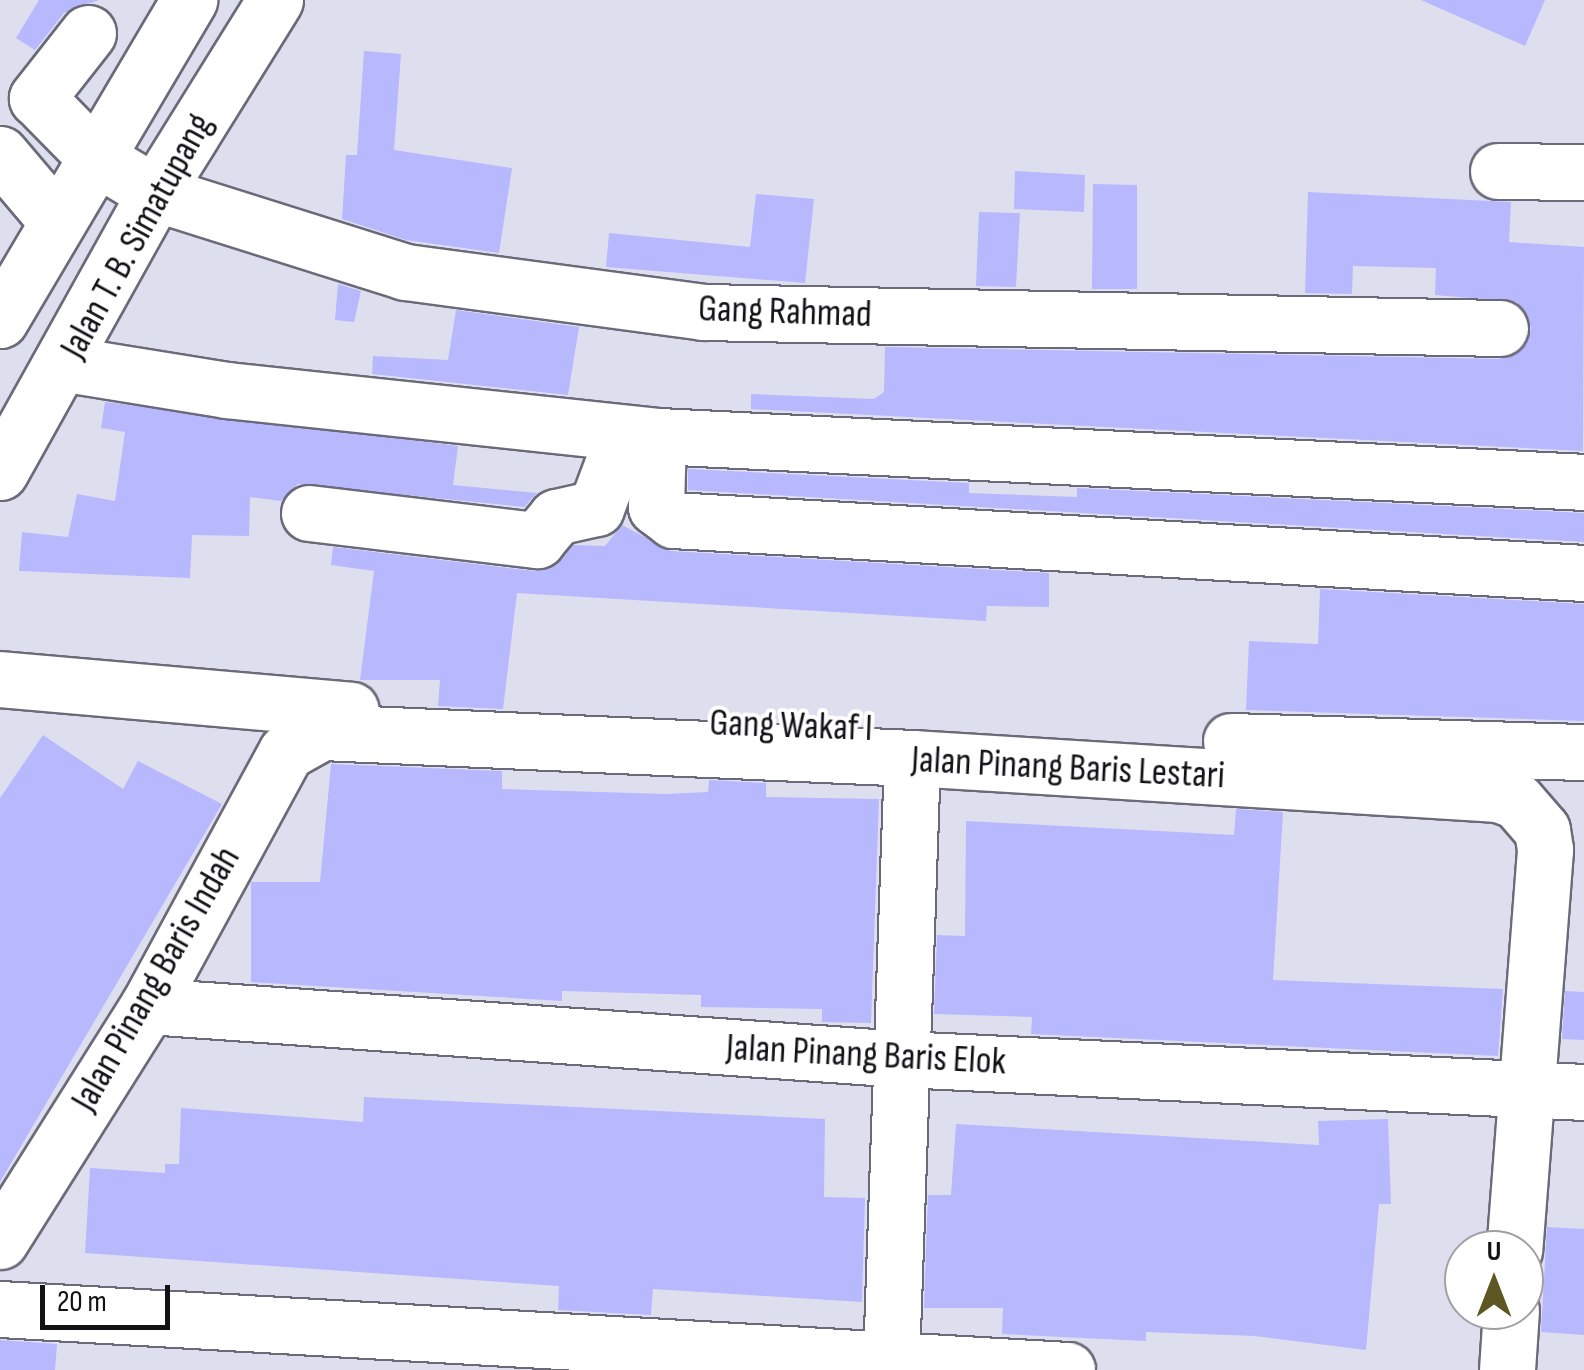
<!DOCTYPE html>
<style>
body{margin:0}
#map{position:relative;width:1584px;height:1370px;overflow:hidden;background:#dedfee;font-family:"Sofia Sans Condensed",sans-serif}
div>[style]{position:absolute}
.building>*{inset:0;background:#b7b8fe}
.roads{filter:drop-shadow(2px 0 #6a6a78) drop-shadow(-2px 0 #6a6a78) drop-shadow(0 2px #6a6a78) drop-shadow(0 -2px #6a6a78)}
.minor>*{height:55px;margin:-27.5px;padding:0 27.5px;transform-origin:27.5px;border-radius:27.5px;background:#fff}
.major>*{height:55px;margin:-27.5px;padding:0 27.5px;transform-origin:27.5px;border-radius:27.5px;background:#fff}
span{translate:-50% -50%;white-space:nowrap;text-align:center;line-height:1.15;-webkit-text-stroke:8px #fff;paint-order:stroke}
.street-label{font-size:38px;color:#111116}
.north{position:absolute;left:1444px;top:1230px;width:100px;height:100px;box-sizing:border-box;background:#fff;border:2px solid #a0a0a2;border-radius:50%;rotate:0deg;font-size:28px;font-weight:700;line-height:40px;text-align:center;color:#111116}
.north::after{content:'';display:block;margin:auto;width:35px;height:45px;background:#5d5724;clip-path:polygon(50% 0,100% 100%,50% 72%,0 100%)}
.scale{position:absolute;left:40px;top:1285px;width:130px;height:45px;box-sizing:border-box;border:5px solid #111116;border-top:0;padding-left:12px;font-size:30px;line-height:35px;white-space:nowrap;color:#111116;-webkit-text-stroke:8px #fff;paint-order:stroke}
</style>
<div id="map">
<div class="building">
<i style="clip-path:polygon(39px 0,99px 0,64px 13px,35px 50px,16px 38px)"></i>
<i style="clip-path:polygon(1421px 0,1545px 0,1525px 46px)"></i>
<i style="clip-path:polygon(364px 51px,401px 54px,394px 150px,512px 168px,499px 253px,406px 240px,342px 219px,346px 155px,357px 155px)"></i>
<i style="clip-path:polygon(1015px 171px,1085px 175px,1084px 212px,1014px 209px)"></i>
<i style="clip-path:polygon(1093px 184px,1137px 185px,1137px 289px,1092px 289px)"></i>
<i style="clip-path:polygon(1308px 192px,1511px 202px,1509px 242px,1584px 247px,1583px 451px,751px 409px,751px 394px,874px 399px,884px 392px,885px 347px,1499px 359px,1526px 345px,1531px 328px,1517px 302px,1435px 295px,1436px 268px,1353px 266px,1352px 294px,1305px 293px)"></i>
<i style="clip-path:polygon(756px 194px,814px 199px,805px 283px,606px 267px,609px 233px,750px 247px)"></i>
<i style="clip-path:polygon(979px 212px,1020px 213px,1016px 287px,976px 286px)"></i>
<i style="clip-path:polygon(338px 284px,361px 291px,354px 322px,335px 320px)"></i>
<i style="clip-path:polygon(456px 310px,579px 327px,568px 395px,372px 374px,373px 356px,448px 360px)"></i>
<i style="clip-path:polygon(105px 402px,458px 446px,453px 485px,537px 493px,524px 507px,298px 484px,281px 501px,250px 497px,249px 536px,192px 535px,190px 578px,19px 571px,22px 532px,68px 537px,77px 494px,115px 501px,125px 432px,101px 428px)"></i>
<i style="clip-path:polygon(688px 469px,969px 483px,969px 493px,1077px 497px,1077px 488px,1584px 513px,1584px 542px,688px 490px)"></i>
<i style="clip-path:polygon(622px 525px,671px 551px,1049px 573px,1049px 607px,987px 606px,986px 621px,517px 593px,503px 709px,438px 706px,440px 680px,360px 680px,374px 571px,331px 565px,333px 547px,534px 571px,549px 569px,573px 545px,605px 546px)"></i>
<i style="clip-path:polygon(1320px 589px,1584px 604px,1584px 721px,1246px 710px,1249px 641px,1318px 644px)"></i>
<i style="clip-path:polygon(43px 735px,123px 789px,138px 761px,222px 804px,0 1182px,0 798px)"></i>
<i style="clip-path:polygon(331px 764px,502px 771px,502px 789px,666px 794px,708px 792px,709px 780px,766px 783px,766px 797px,879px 799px,871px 1023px,822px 1022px,822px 1009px,701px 1007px,701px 995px,562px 991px,562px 1001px,251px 982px,251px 882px,320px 882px)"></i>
<i style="clip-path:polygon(1236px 809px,1283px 812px,1273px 980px,1503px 989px,1498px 1056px,1031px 1034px,1032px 1017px,934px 1014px,937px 935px,965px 936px,966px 821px,1234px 835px)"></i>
<i style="clip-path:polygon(1565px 991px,1584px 992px,1584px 1040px,1562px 1039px)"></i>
<i style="clip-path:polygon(364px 1097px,825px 1119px,824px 1197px,865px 1198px,862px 1302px,653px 1289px,651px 1315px,558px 1310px,559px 1286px,85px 1253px,90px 1168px,165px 1173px,165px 1164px,179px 1164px,181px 1108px,363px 1122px)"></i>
<i style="clip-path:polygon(1388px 1119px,1391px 1204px,1379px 1204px,1366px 1350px,1255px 1336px,1146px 1332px,1146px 1341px,1002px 1334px,1003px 1308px,924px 1308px,928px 1195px,951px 1195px,956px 1124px,1319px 1145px,1318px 1121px)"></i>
<i style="clip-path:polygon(1547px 1227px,1584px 1229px,1584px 1335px,1541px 1332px)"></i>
<i style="clip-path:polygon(0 1340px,57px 1344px,55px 1370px,0 1370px)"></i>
</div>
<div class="roads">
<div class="minor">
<i style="left:88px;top:33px;width:83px;rotate:128.1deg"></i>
<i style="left:37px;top:98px;width:83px;rotate:45.5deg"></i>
<i style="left:95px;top:157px;width:70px;rotate:31deg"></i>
<i style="left:155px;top:193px;width:262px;rotate:17.5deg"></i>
<i style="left:405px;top:272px;width:301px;rotate:7.6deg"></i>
<i style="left:703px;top:312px;width:797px;rotate:1.15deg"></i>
<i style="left:0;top:154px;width:87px;rotate:49.7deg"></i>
<i style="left:1498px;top:171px;width:86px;rotate:0.7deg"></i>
<i style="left:66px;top:364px;width:163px;rotate:9.2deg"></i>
<i style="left:227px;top:390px;width:433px;rotate:6.1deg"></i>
<i style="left:658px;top:436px;width:927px;rotate:2.84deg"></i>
<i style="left:658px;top:436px;width:71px;rotate:91.6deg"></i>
<i style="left:656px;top:507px;width:21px;rotate:37deg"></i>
<i style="left:673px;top:520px;width:913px;rotate:3.33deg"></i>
<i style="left:309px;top:513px;width:230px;rotate:6.8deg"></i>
<i style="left:537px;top:540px;width:30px;rotate:-50deg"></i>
<i style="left:556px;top:517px;width:41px;rotate:-12.7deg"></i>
<i style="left:596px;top:508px;width:80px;rotate:-69.5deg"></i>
<i style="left:0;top:679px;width:352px;rotate:5deg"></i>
<i style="left:1231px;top:741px;width:353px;rotate:1.8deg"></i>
<i style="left:148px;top:1006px;width:756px;rotate:4.02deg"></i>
<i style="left:902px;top:1059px;width:683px;rotate:2.77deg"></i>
<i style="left:0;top:1241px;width:278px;rotate:-57.8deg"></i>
<i style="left:148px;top:1006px;width:289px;rotate:-61.5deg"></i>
<i style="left:286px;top:752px;width:41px;rotate:-29.1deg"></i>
<i style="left:322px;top:732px;width:591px;rotate:2.52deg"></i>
<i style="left:912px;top:758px;width:587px;rotate:3.52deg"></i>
<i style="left:1498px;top:794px;width:20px;rotate:20deg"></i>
<i style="left:1517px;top:801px;width:38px;rotate:49deg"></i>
<i style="left:1542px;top:830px;width:20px;rotate:81deg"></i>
<i style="left:1545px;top:850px;width:401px;rotate:94.4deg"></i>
<i style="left:0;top:1309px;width:1069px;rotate:3.27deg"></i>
<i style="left:891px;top:1360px;width:602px;rotate:-88deg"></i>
<i style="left:1507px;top:1370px;width:60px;rotate:-86.2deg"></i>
</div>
<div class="major">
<i style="left:0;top:320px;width:372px;rotate:-59.4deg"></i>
<i style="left:0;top:472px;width:319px;rotate:-60.9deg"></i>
<i style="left:155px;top:193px;width:227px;rotate:-58.1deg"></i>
</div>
</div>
<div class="street-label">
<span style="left:137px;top:236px;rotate:-61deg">Jalan T. B. Simatupang</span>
<span style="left:785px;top:312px;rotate:2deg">Gang Rahmad</span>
<span style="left:791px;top:726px;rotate:2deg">Gang Wakaf I</span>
<span style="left:1068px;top:768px;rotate:3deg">Jalan Pinang Baris Lestari</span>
<span style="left:156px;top:979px;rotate:-60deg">Jalan Pinang Baris Indah</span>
<span style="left:866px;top:1055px;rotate:3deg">Jalan Pinang Baris Elok</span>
</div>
<div class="north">U</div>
<div class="scale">20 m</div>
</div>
